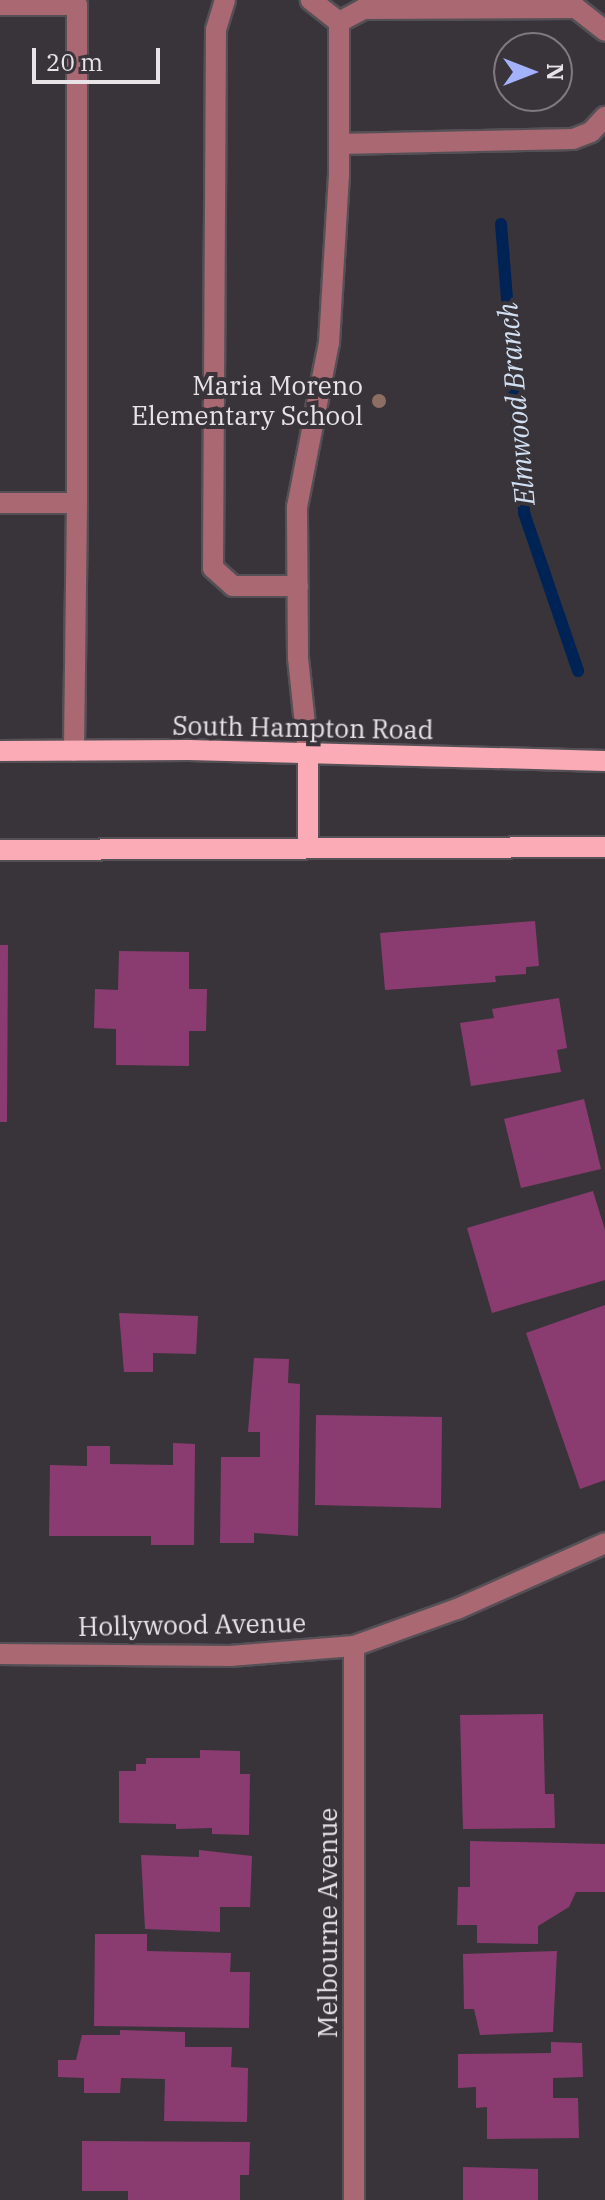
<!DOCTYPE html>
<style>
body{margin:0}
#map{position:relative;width:605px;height:2200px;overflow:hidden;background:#39343a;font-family:"IBM Plex Serif",serif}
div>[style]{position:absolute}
.stream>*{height:12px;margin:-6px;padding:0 6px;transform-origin:6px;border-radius:6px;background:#002355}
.building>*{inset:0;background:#8a3c71}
.roads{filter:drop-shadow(2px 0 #555056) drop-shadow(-2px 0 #555056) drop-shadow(0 2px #555056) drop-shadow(0 -2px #555056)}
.minor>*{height:20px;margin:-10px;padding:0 10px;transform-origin:10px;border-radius:10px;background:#a96872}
.major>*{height:20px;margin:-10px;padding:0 10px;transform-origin:10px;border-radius:10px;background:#fbabb6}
.dots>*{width:22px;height:22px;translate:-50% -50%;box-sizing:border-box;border:4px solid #39343a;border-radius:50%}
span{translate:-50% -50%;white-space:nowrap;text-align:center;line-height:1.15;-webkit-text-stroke:8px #39343a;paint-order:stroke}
.poi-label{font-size:26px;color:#e7e3e7}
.right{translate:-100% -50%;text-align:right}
.street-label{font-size:26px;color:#e7e3e7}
.water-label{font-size:28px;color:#d1dff2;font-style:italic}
.north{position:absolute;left:493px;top:32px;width:80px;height:80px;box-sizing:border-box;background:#39343a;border:2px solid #7f7a7f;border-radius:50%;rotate:90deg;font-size:22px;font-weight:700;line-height:32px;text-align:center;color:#e7e3e7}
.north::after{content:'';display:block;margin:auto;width:28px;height:36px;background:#a4b2fc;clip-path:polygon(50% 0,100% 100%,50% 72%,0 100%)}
.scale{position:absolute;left:32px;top:48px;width:128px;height:36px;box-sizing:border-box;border:4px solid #e7e3e7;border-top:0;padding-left:10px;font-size:24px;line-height:28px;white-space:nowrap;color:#e7e3e7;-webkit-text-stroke:6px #39343a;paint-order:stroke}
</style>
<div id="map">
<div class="stream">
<i style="left:501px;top:224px;width:290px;rotate:85.4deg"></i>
<i style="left:524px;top:513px;width:167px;rotate:71.1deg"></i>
</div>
<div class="building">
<i style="clip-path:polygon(535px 921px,539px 966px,526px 967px,526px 974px,495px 976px,496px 982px,385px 990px,380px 933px)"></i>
<i style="clip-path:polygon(0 945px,8px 945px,7px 1122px,0 1122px)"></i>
<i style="clip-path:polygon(119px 951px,189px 952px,189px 989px,207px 989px,206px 1031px,189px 1031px,189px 1066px,116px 1065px,116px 1029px,94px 1028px,95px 989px,118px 990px)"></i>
<i style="clip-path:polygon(559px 998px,567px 1048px,557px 1050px,561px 1072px,471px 1086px,460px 1023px,494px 1018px,492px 1009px)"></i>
<i style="clip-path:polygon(584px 1099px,601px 1169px,521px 1188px,504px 1119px)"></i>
<i style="clip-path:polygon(593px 1191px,605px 1230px,605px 1280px,492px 1313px,467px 1228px)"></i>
<i style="clip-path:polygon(605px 1305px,605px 1480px,580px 1489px,526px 1333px)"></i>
<i style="clip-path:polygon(119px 1313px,198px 1316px,196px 1354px,153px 1353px,153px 1372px,124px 1372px)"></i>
<i style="clip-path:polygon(254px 1358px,289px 1359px,288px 1383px,300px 1384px,298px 1536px,254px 1533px,254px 1543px,220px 1543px,221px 1457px,260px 1457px,260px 1432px,248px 1432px)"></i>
<i style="clip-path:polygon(316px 1415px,442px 1417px,441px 1508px,315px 1505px)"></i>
<i style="clip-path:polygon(173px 1443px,195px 1444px,194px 1545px,151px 1545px,151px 1536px,49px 1536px,50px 1465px,87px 1466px,87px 1446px,110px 1446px,110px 1464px,173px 1465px)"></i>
<i style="clip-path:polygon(543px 1714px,545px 1794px,554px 1794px,555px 1828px,463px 1829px,460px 1715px)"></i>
<i style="clip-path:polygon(200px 1750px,240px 1751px,240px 1774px,250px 1774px,249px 1835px,212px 1834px,212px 1828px,176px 1829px,176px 1824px,119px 1823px,119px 1771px,136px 1771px,136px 1764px,146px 1764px,146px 1758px,200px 1758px)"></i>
<i style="clip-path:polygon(470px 1841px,605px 1844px,605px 1892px,576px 1892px,569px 1907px,538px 1926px,538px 1944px,477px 1943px,477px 1925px,457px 1925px,458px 1887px,470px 1887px)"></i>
<i style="clip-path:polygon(199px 1850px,252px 1856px,250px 1907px,220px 1907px,220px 1932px,145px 1929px,141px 1855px,199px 1857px)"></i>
<i style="clip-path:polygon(95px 1934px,147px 1934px,147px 1951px,231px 1953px,230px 1972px,250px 1972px,249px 2028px,94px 2026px)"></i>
<i style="clip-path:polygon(557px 1951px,553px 2032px,480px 2035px,474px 2009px,464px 2009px,463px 1954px)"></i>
<i style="clip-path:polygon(120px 2030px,185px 2032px,185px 2047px,232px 2047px,231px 2067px,248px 2068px,247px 2122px,164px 2121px,165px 2079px,121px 2078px,120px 2093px,84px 2093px,84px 2078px,58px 2077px,58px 2060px,76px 2060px,82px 2035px,120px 2035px)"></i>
<i style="clip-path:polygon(551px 2042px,582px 2043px,583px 2077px,553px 2078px,553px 2098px,578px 2098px,579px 2138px,487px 2139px,487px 2107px,476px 2108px,476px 2087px,458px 2088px,458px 2054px,551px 2053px)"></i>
<i style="clip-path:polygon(82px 2141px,250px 2142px,249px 2175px,240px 2175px,240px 2200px,128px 2200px,128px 2191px,82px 2191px)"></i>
<i style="clip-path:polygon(463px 2167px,538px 2169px,538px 2200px,463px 2200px)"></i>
</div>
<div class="roads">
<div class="minor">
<i style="left:225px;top:0;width:30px;rotate:107deg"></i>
<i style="left:216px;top:29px;width:539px;rotate:90.32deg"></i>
<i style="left:213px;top:568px;width:27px;rotate:42deg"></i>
<i style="left:233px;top:586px;width:65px"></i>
<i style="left:0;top:5px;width:77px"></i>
<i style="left:77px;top:5px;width:498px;rotate:90deg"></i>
<i style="left:339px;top:22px;width:27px;rotate:-28deg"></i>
<i style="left:363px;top:9px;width:213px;rotate:-0.3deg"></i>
<i style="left:576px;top:8px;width:37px;rotate:38deg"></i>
<i style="left:339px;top:144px;width:234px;rotate:-1.2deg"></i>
<i style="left:573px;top:139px;width:19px;rotate:-21deg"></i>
<i style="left:591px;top:132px;width:21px;rotate:-47deg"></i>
<i style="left:0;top:503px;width:77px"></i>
<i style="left:77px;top:503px;width:248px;rotate:90.7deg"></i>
<i style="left:308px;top:753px;width:96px;rotate:-96deg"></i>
<i style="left:298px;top:658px;width:151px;rotate:-90.4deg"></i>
<i style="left:297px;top:507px;width:167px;rotate:-79deg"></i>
<i style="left:329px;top:343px;width:168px;rotate:-86.6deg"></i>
<i style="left:339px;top:175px;width:153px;rotate:-90deg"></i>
<i style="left:339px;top:22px;width:36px;rotate:-142deg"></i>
<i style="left:354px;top:1646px;width:554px;rotate:90deg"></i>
<i style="left:0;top:1654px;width:230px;rotate:0.5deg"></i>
<i style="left:230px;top:1656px;width:124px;rotate:-4.6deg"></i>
<i style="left:354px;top:1646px;width:109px;rotate:-19.8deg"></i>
<i style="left:457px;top:1609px;width:162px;rotate:-24deg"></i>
</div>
<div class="major">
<i style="left:0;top:751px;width:189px;rotate:-0.3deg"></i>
<i style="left:189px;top:750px;width:416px;rotate:1.5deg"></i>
<i style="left:308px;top:753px;width:95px;rotate:90deg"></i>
<i style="left:0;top:850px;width:605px;rotate:-0.28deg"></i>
</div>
</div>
<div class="dots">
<i style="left:379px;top:401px;background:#8d6e63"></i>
</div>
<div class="poi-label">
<span class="right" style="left:363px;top:401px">Maria Moreno<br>Elementary School</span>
</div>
<div class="street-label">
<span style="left:303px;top:728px;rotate:1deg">South Hampton Road</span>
<span style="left:192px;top:1625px;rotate:-1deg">Hollywood Avenue</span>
<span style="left:328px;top:1923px;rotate:-90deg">Melbourne Avenue</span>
</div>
<div class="water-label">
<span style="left:516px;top:404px;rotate:-95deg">Elmwood Branch</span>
</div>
<div class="north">N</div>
<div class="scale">20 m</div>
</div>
